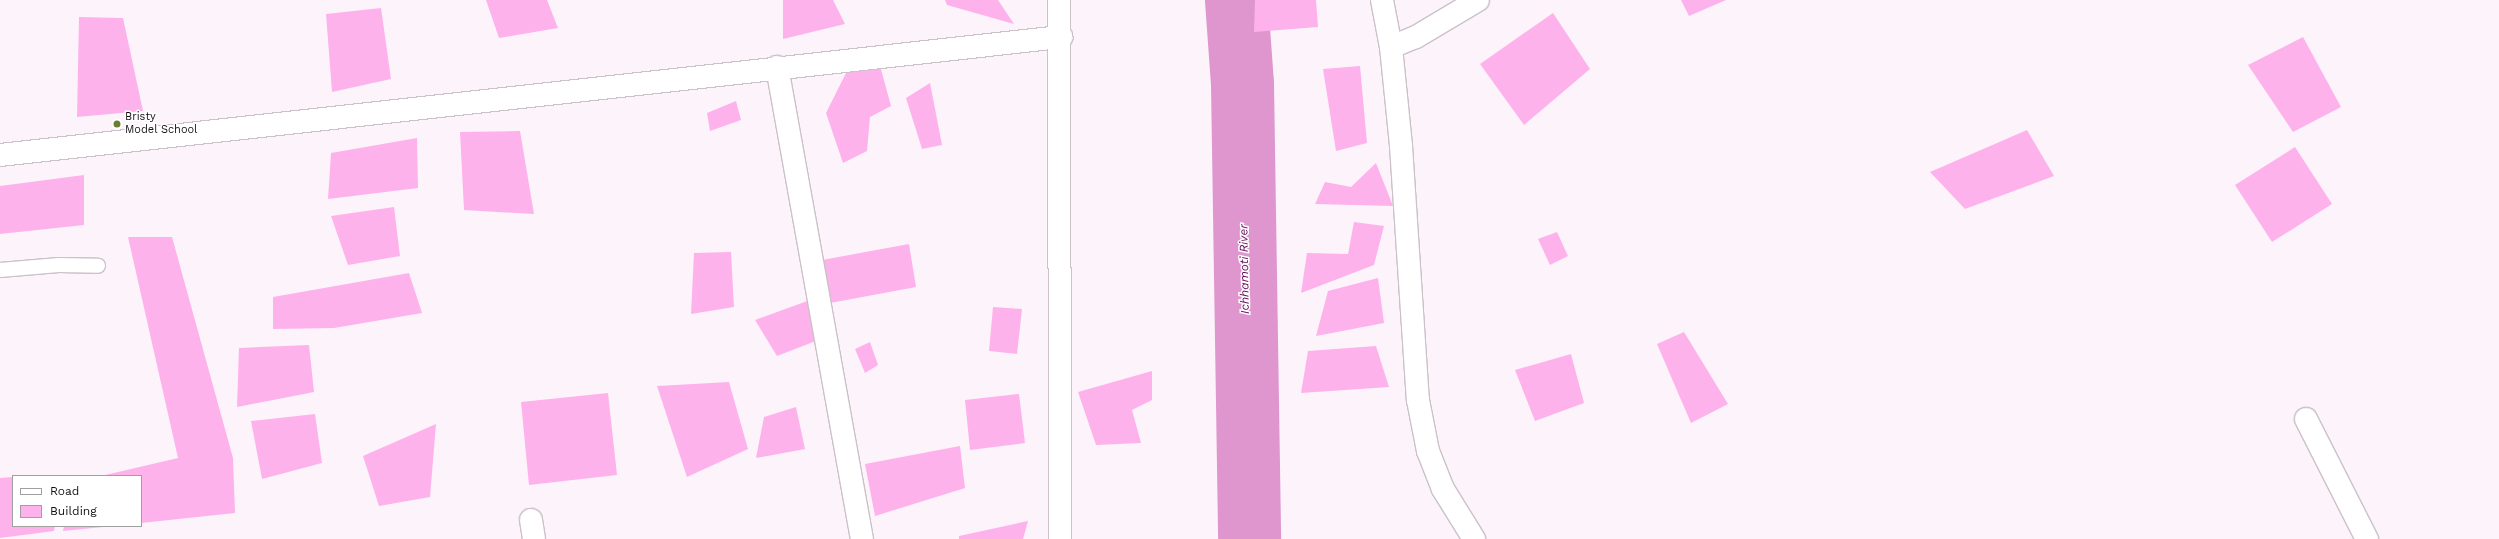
<!DOCTYPE html>
<style>
body{margin:0}
#map{position:relative;width:2499px;height:539px;overflow:hidden;background:#fdf3fb;font-family:"Work Sans",sans-serif}
div>[style]{position:absolute}
.river>*{height:63px;margin:-31.5px;padding:0 31.5px;transform-origin:31.5px;border-radius:31.5px;background:#df96cf}
.building>*{inset:0;background:#feb2ec}
.roads{filter:drop-shadow(1px 0 #cbc1c8) drop-shadow(-1px 0 #cbc1c8) drop-shadow(0 1px #cbc1c8) drop-shadow(0 -1px #cbc1c8)}
.lane>*{height:14px;margin:-7px;padding:0 7px;transform-origin:7px;border-radius:7px;background:#fff}
.street>*{height:22px;margin:-11px;padding:0 11px;transform-origin:11px;border-radius:11px;background:#fff}
.dots>*{width:11px;height:11px;translate:-50% -50%;box-sizing:border-box;border:2px solid #fff;border-radius:50%}
span{translate:-50% -50%;white-space:nowrap;text-align:center;line-height:1.15;-webkit-text-stroke:3px #fff;paint-order:stroke}
.poi-label{font-size:11px;color:#131012}
.left{translate:0 -50%;text-align:left}
.water-label{font-size:12px;color:#620856;font-style:italic}
.legend{position:absolute;left:12px;top:475px;width:130px;height:52px;box-sizing:border-box;background:#fff;border:1px solid #a19fa0;margin:0;padding:5px 7px;list-style:none;font-size:12px;color:#131012}
.legend li{display:flex;align-items:center;gap:8px;height:20px}
.legend b{width:20px;border:1px solid #a19fa0}
</style>
<div id="map">
<div class="river">
<i style="left:1236px;top:0;width:84px;rotate:85.9deg"></i>
<i style="left:1242px;top:84px;width:455px;rotate:89.1deg"></i>
</div>
<div class="building">
<i style="clip-path:polygon(486px 0,547px 0,558px 28px,499px 38px)"></i>
<i style="clip-path:polygon(783px 0,833px 0,845px 24px,783px 39px)"></i>
<i style="clip-path:polygon(945px 0,998px 0,1014px 24px,947px 5px)"></i>
<i style="clip-path:polygon(1255px 0,1316px 0,1318px 27px,1254px 32px)"></i>
<i style="clip-path:polygon(1681px 0,1726px 0,1689px 16px)"></i>
<i style="clip-path:polygon(381px 8px,391px 79px,332px 92px,326px 14px)"></i>
<i style="clip-path:polygon(1553px 13px,1590px 69px,1524px 125px,1480px 64px)"></i>
<i style="clip-path:polygon(79px 17px,123px 18px,143px 111px,77px 117px)"></i>
<i style="clip-path:polygon(2303px 37px,2341px 107px,2293px 132px,2248px 65px)"></i>
<i style="clip-path:polygon(879px 62px,891px 106px,870px 117px,867px 151px,843px 163px,826px 113px,848px 69px)"></i>
<i style="clip-path:polygon(1360px 66px,1367px 143px,1336px 151px,1323px 69px)"></i>
<i style="clip-path:polygon(930px 83px,942px 145px,922px 149px,906px 98px)"></i>
<i style="clip-path:polygon(736px 101px,741px 120px,710px 131px,707px 113px)"></i>
<i style="clip-path:polygon(2027px 130px,2054px 176px,1965px 209px,1930px 172px)"></i>
<i style="clip-path:polygon(520px 131px,534px 214px,464px 210px,460px 132px)"></i>
<i style="clip-path:polygon(417px 138px,418px 188px,328px 199px,331px 153px)"></i>
<i style="clip-path:polygon(2295px 147px,2332px 204px,2272px 242px,2235px 185px)"></i>
<i style="clip-path:polygon(1376px 163px,1393px 206px,1315px 204px,1325px 182px,1351px 187px)"></i>
<i style="clip-path:polygon(84px 175px,84px 225px,0 234px,0 186px)"></i>
<i style="clip-path:polygon(394px 207px,400px 256px,348px 265px,331px 216px)"></i>
<i style="clip-path:polygon(1354px 222px,1384px 226px,1374px 265px,1301px 293px,1307px 253px,1348px 254px)"></i>
<i style="clip-path:polygon(1557px 232px,1568px 256px,1550px 265px,1538px 239px)"></i>
<i style="clip-path:polygon(128px 237px,172px 237px,233px 458px,235px 513px,141px 523px,141px 476px,101px 476px,178px 458px)"></i>
<i style="clip-path:polygon(909px 244px,916px 287px,830px 303px,822px 260px)"></i>
<i style="clip-path:polygon(731px 252px,734px 307px,691px 314px,694px 253px)"></i>
<i style="clip-path:polygon(409px 273px,422px 313px,334px 328px,273px 329px,273px 297px)"></i>
<i style="clip-path:polygon(1378px 278px,1384px 323px,1316px 336px,1328px 291px)"></i>
<i style="clip-path:polygon(810px 300px,821px 339px,777px 356px,755px 320px)"></i>
<i style="clip-path:polygon(993px 307px,1022px 309px,1017px 354px,989px 351px)"></i>
<i style="clip-path:polygon(1684px 332px,1728px 404px,1691px 423px,1657px 344px)"></i>
<i style="clip-path:polygon(870px 342px,878px 365px,865px 373px,855px 349px)"></i>
<i style="clip-path:polygon(309px 345px,314px 392px,237px 407px,239px 348px)"></i>
<i style="clip-path:polygon(1376px 346px,1389px 387px,1301px 393px,1308px 351px)"></i>
<i style="clip-path:polygon(1571px 354px,1584px 403px,1535px 421px,1515px 370px)"></i>
<i style="clip-path:polygon(1152px 371px,1152px 400px,1132px 410px,1141px 443px,1096px 445px,1078px 392px)"></i>
<i style="clip-path:polygon(729px 382px,748px 449px,687px 477px,657px 386px)"></i>
<i style="clip-path:polygon(608px 393px,617px 475px,529px 485px,521px 402px)"></i>
<i style="clip-path:polygon(1019px 394px,1025px 443px,970px 450px,965px 400px)"></i>
<i style="clip-path:polygon(796px 407px,805px 449px,756px 458px,764px 417px)"></i>
<i style="clip-path:polygon(315px 414px,322px 463px,262px 479px,251px 421px)"></i>
<i style="clip-path:polygon(436px 424px,430px 497px,379px 506px,363px 456px)"></i>
<i style="clip-path:polygon(960px 446px,965px 488px,875px 516px,865px 464px)"></i>
<i style="clip-path:polygon(13px 477px,13px 526px,55px 526px,54px 531px,0 538px,0 478px)"></i>
<i style="clip-path:polygon(1028px 521px,1023px 539px,959px 539px,959px 536px)"></i>
<i style="clip-path:polygon(64px 526px,103px 526px,103px 527px,63px 531px)"></i>
</div>
<div class="roads">
<div class="lane">
<i style="left:0;top:270px;width:59px;rotate:-4.8deg"></i>
<i style="left:59px;top:265px;width:39px;rotate:1deg"></i>
</div>
<div class="street">
<i style="left:1059px;top:0;width:539px;rotate:89.89deg"></i>
<i style="left:1382px;top:0;width:48px;rotate:79.2deg"></i>
<i style="left:1391px;top:47px;width:100px;rotate:84.2deg"></i>
<i style="left:1401px;top:146px;width:255px;rotate:86.2deg"></i>
<i style="left:1418px;top:400px;width:52px;rotate:78.9deg"></i>
<i style="left:1428px;top:451px;width:41px;rotate:68.5deg"></i>
<i style="left:1443px;top:489px;width:59px;rotate:58.2deg"></i>
<i style="left:1391px;top:47px;width:27px;rotate:-22deg"></i>
<i style="left:1416px;top:37px;width:72px;rotate:-30.8deg"></i>
<i style="left:777px;top:67px;width:480px;rotate:79.8deg"></i>
<i style="left:0;top:155px;width:1068px;rotate:-6.35deg"></i>
<i style="left:2306px;top:419px;width:135px;rotate:63.1deg"></i>
<i style="left:531px;top:520px;width:19px;rotate:81deg"></i>
</div>
</div>
<div class="dots">
<i style="left:117px;top:124px;background:#6c7f2f"></i>
</div>
<div class="poi-label">
<span class="left" style="left:125px;top:124px">Bristy<br>Model School</span>
</div>
<div class="water-label">
<span style="left:1245px;top:269px;rotate:-91deg">Ichhamoti River</span>
</div>
<ul class="legend">
<li><b style="height:5px;background:#fff"></b>Road</li>
<li><b style="height:11px;background:#feb2ec"></b>Building</li>
</ul>
</div>
